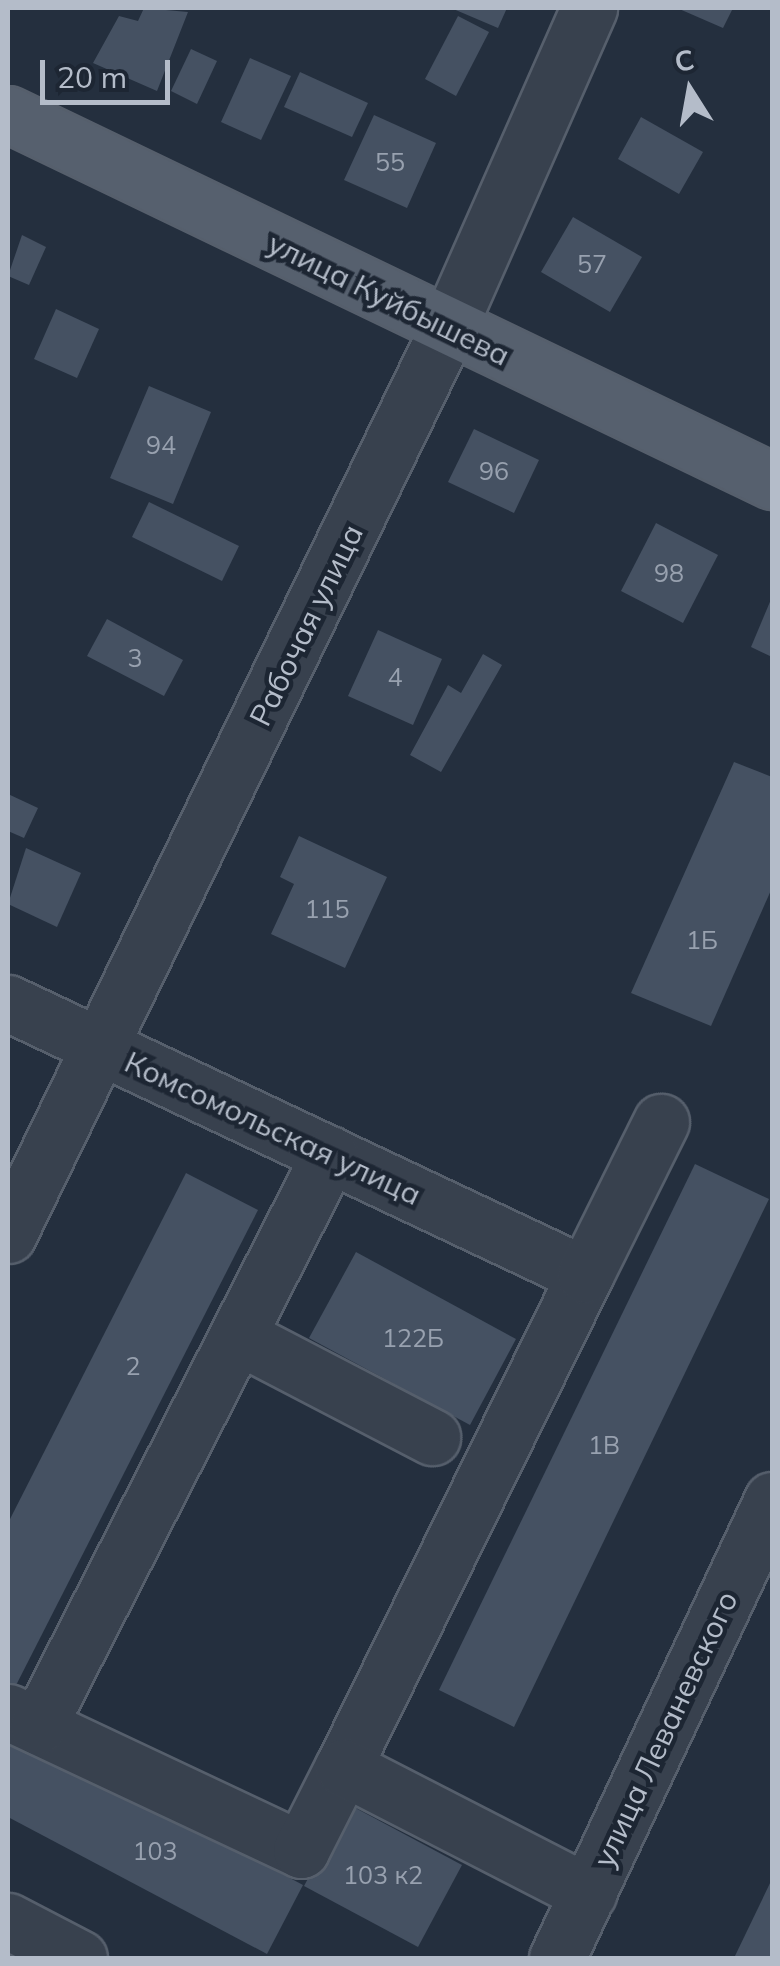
<!DOCTYPE html>
<meta charset="utf-8">
<style>
body{margin:0}
#map{position:relative;width:780px;height:1966px;overflow:hidden;background:#242f3e;font-family:Mulish,sans-serif}
div>[style]{position:absolute}
.building>*{inset:0;background:#455162}
.roads{filter:drop-shadow(2px 0 #565f6c) drop-shadow(-2px 0 #565f6c) drop-shadow(0 2px #565f6c) drop-shadow(0 -2px #565f6c)}
.minor>*{height:55px;margin:-27.5px;padding:0 27.5px;transform-origin:27.5px;border-radius:27.5px;background:#38414e}
.major>*{height:55px;margin:-27.5px;padding:0 27.5px;transform-origin:27.5px;border-radius:27.5px;background:#56606e}
span{translate:-50% -50%;white-space:nowrap;text-align:center;line-height:1.15;-webkit-text-stroke:9px #1d2633;paint-order:stroke}
.number-label{font-size:25px;color:#98a1af}
.number-label span{-webkit-text-stroke-width:0}
.street-label{font-size:30px;color:#b4bcc9}
.frame{position:absolute;inset:0;border:10px solid #b4bcc9;pointer-events:none}
.north{position:absolute;left:640px;top:40px;width:100px;height:100px;-webkit-text-stroke:8px #1d2633;paint-order:stroke;rotate:349deg;font-size:28px;font-weight:700;line-height:40px;text-align:center;color:#b4bcc9}
.north::after{content:'';display:block;margin:auto;width:35px;height:45px;background:#b4bcc9;clip-path:polygon(50% 0,100% 100%,50% 72%,0 100%)}
.scale{position:absolute;left:40px;top:60px;width:130px;height:45px;box-sizing:border-box;border:5px solid #b4bcc9;border-top:0;padding-left:12px;font-size:30px;line-height:35px;white-space:nowrap;color:#b4bcc9;-webkit-text-stroke:8px #1d2633;paint-order:stroke}
</style>
<div id="map">
<div class="building">
<i style="clip-path:polygon(144px 8px,188px 12px,157px 91px,93px 63px,119px 16px,138px 21px)"></i>
<i style="clip-path:polygon(451px 8px,507px 8px,498px 28px)"></i>
<i style="clip-path:polygon(677px 8px,733px 8px,723px 28px)"></i>
<i style="clip-path:polygon(458px 16px,489px 32px,456px 96px,425px 79px)"></i>
<i style="clip-path:polygon(191px 49px,217px 61px,197px 104px,171px 91px)"></i>
<i style="clip-path:polygon(250px 58px,291px 76px,261px 140px,221px 122px)"></i>
<i style="clip-path:polygon(300px 72px,368px 103px,352px 137px,284px 107px)"></i>
<i style="clip-path:polygon(374px 115px,436px 143px,407px 208px,344px 180px)"></i>
<i style="clip-path:polygon(641px 117px,703px 152px,679px 194px,618px 159px)"></i>
<i style="clip-path:polygon(573px 217px,642px 257px,610px 312px,541px 272px)"></i>
<i style="clip-path:polygon(22px 235px,46px 247px,29px 285px,8px 276px)"></i>
<i style="clip-path:polygon(56px 309px,99px 329px,77px 378px,34px 359px)"></i>
<i style="clip-path:polygon(149px 386px,211px 412px,173px 504px,110px 478px)"></i>
<i style="clip-path:polygon(474px 429px,539px 460px,514px 513px,448px 482px)"></i>
<i style="clip-path:polygon(149px 502px,239px 546px,222px 581px,132px 537px)"></i>
<i style="clip-path:polygon(656px 523px,718px 555px,683px 623px,621px 591px)"></i>
<i style="clip-path:polygon(772px 597px,772px 657px,751px 647px)"></i>
<i style="clip-path:polygon(107px 619px,183px 660px,164px 696px,87px 656px)"></i>
<i style="clip-path:polygon(378px 630px,442px 659px,413px 725px,348px 696px)"></i>
<i style="clip-path:polygon(483px 654px,502px 665px,441px 772px,410px 755px,448px 685px,461px 693px)"></i>
<i style="clip-path:polygon(734px 762px,772px 777px,772px 888px,711px 1026px,631px 993px)"></i>
<i style="clip-path:polygon(8px 794px,38px 808px,24px 838px,8px 831px)"></i>
<i style="clip-path:polygon(299px 836px,387px 877px,345px 968px,271px 934px,294px 884px,280px 877px)"></i>
<i style="clip-path:polygon(26px 848px,81px 873px,57px 927px,8px 904px)"></i>
<i style="clip-path:polygon(695px 1164px,769px 1199px,514px 1727px,439px 1690px)"></i>
<i style="clip-path:polygon(186px 1173px,258px 1210px,8px 1701px,8px 1523px)"></i>
<i style="clip-path:polygon(356px 1252px,516px 1339px,470px 1425px,309px 1338px)"></i>
<i style="clip-path:polygon(8px 1728px,303px 1885px,267px 1954px,8px 1817px)"></i>
<i style="clip-path:polygon(348px 1804px,462px 1865px,418px 1947px,304px 1886px)"></i>
<i style="clip-path:polygon(772px 1879px,772px 1958px,734px 1958px)"></i>
</div>
<div class="roads">
<div class="minor">
<i style="left:8px;top:1003px;width:638px;rotate:25.24deg"></i>
<i style="left:585px;top:1275px;width:548px;rotate:116.19deg"></i>
<i style="left:8px;top:1235px;width:1008px;rotate:-64.12deg"></i>
<i style="left:448px;top:328px;width:350px;rotate:-66.2deg"></i>
<i style="left:585px;top:1275px;width:171px;rotate:-63.6deg"></i>
<i style="left:238px;top:1336px;width:219px;rotate:27.5deg"></i>
<i style="left:8px;top:1712px;width:324px;rotate:25.2deg"></i>
<i style="left:301px;top:1850px;width:93px;rotate:-63.2deg"></i>
<i style="left:343px;top:1767px;width:276px;rotate:27.2deg"></i>
<i style="left:38px;top:1726px;width:642px;rotate:-62.96deg"></i>
<i style="left:8px;top:1921px;width:80px;rotate:27.5deg"></i>
<i style="left:557px;top:1958px;width:506px;rotate:-64.85deg"></i>
</div>
<div class="major">
<i style="left:8px;top:114px;width:848px;rotate:25.66deg"></i>
</div>
</div>
<div class="number-label">
<span style="left:390px;top:162px">55</span>
<span style="left:592px;top:264px">57</span>
<span style="left:161px;top:445px">94</span>
<span style="left:494px;top:471px">96</span>
<span style="left:669px;top:573px">98</span>
<span style="left:135px;top:658px">3</span>
<span style="left:395px;top:677px">4</span>
<span style="left:327px;top:909px">115</span>
<span style="left:702px;top:940px">1Б</span>
<span style="left:413px;top:1338px">122Б</span>
<span style="left:133px;top:1366px">2</span>
<span style="left:604px;top:1445px">1В</span>
<span style="left:155px;top:1851px">103</span>
<span style="left:383px;top:1875px">103 к2</span>
</div>
<div class="street-label">
<span style="left:389px;top:299px;rotate:26deg">улица Куйбышева</span>
<span style="left:306px;top:625px;rotate:-64deg">Рабочая улица</span>
<span style="left:273px;top:1128px;rotate:25deg">Комсомольская улица</span>
<span style="left:665px;top:1729px;rotate:-65deg">улица Леваневского</span>
</div>
<div class="frame"></div>
<div class="north">С</div>
<div class="scale">20 m</div>
</div>
